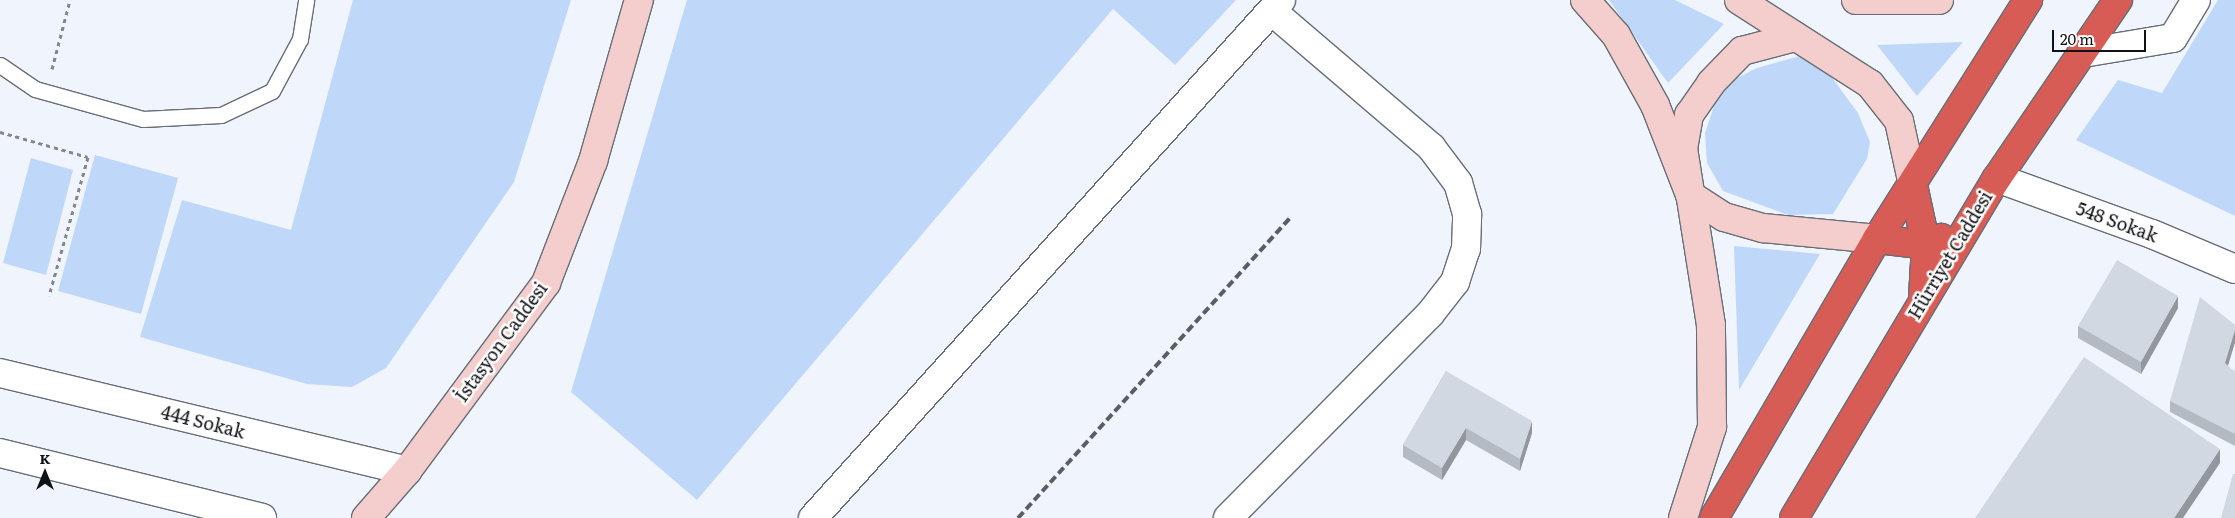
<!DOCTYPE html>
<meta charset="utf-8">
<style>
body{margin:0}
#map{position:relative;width:2235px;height:518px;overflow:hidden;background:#f0f5fd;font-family:Literata,serif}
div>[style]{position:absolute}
.green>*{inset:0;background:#bfd7f9}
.path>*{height:3px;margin-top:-1.5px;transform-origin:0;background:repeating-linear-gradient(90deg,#83878c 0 4px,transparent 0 8px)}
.roads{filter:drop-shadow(1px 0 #686e76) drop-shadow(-1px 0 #686e76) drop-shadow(0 1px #686e76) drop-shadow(0 -1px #686e76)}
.lane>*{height:15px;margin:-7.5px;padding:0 7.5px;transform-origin:7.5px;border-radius:7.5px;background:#fff}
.street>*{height:28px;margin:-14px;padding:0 14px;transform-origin:14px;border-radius:14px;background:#fff}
.secondary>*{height:28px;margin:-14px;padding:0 14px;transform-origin:14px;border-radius:14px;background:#f3cecc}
.highway>*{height:28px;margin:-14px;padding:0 14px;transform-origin:14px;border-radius:14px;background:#d75c55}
.rail>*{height:4px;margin-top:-2px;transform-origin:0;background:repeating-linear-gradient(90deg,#5a5d62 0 8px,transparent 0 12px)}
.wall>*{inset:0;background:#b4bac2}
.shaded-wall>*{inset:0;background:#92979e}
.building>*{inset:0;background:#d1d8e1}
span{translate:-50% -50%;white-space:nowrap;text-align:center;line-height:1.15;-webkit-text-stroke:5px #fff;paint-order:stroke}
.street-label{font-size:18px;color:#101215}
.north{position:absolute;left:20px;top:448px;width:50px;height:50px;-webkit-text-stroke:4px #fff;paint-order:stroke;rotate:0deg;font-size:14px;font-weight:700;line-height:20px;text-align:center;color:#101215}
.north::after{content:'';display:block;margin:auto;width:18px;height:22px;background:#101215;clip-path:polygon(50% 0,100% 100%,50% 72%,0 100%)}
.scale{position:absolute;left:2052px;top:30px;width:94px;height:22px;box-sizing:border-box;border:2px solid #101215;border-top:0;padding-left:6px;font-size:15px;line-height:18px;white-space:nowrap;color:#101215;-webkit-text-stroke:4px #fff;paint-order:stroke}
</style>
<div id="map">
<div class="green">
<i style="clip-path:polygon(353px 0,571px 0,514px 182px,386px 368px,352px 387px,307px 384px,140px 337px,182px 200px,291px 230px)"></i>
<i style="clip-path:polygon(687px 0,1236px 0,1175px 65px,1113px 9px,697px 500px,571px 392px)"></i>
<i style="clip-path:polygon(1609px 0,1675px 0,1724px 24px,1668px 83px)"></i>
<i style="clip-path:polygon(2218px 0,2235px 0,2235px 216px,2076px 140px,2118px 80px,2162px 93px)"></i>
<i style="clip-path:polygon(1963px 42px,1917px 96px,1877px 45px)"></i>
<i style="clip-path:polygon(1807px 54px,1825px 68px,1858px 113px,1870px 142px,1867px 159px,1833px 214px,1788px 215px,1723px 191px,1707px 163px,1705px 133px,1714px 106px,1731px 81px,1757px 68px)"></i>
<i style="clip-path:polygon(95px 155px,178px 178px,141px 314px,58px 291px)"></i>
<i style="clip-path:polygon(31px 158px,73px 170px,46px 275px,3px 263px)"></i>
<i style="clip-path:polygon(1734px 246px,1820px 254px,1739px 390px)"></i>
</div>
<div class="path">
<i style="left:52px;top:69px;width:71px;rotate:-75.4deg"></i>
<i style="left:0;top:132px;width:91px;rotate:15.9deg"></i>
<i style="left:88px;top:157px;width:144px;rotate:105.7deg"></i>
</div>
<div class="roads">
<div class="lane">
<i style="left:0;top:65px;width:42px;rotate:34.4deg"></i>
<i style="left:35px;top:89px;width:112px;rotate:15.5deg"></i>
<i style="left:143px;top:119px;width:78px;rotate:-2.9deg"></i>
<i style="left:221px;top:115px;width:56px;rotate:-25.2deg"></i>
<i style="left:272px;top:91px;width:59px;rotate:-61.7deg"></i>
<i style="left:300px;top:39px;width:39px;rotate:-81deg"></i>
</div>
<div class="street">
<i style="left:2083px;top:53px;width:91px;rotate:-9.5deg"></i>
<i style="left:2173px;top:38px;width:44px;rotate:-58.8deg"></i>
<i style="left:1997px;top:178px;width:165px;rotate:19.9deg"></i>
<i style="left:2152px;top:234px;width:90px;rotate:22.9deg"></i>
<i style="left:0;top:373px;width:419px;rotate:13.5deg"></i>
<i style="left:0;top:453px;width:270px;rotate:13.9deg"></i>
<i style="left:813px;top:518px;width:698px;rotate:-47.9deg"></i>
<i style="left:1228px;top:518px;width:287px;rotate:-45.3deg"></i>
<i style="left:1430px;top:314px;width:41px;rotate:-52deg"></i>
<i style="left:1455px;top:282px;width:35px;rotate:-72deg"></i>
<i style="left:1466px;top:249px;width:35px;rotate:-88deg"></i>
<i style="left:1467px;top:214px;width:32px;rotate:-106deg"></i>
<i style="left:1458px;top:183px;width:45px;rotate:-126.9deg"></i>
<i style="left:1431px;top:147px;width:209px;rotate:-139.5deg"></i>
</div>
<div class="secondary">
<i style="left:1585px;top:0;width:47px;rotate:48.5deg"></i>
<i style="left:1616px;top:35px;width:80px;rotate:60.9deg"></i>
<i style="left:1655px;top:105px;width:97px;rotate:68.7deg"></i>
<i style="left:1690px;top:195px;width:40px;rotate:32.9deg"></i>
<i style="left:1724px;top:217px;width:41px;rotate:15.8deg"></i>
<i style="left:1763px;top:228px;width:115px;rotate:5.5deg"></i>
<i style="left:1739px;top:0;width:156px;rotate:32.7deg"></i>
<i style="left:1870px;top:84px;width:47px;rotate:51.9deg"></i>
<i style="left:1899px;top:121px;width:66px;rotate:77.7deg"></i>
<i style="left:1856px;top:0;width:83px"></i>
<i style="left:366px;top:518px;width:62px;rotate:-48.9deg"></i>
<i style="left:407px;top:471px;width:234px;rotate:-53.5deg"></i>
<i style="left:546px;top:283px;width:131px;rotate:-68.9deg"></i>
<i style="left:593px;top:161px;width:167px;rotate:-74.1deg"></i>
<i style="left:1683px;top:518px;width:96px;rotate:-72.3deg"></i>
<i style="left:1712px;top:427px;width:102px;rotate:-90.6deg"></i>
<i style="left:1711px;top:325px;width:178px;rotate:-99deg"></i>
<i style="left:1683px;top:149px;width:35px;rotate:-80deg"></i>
<i style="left:1689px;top:115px;width:39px;rotate:-55deg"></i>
<i style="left:1711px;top:83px;width:45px;rotate:-45.9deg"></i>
<i style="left:1742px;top:51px;width:55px;rotate:-14.8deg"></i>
</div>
<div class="highway">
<i style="left:1913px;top:185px;width:61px;rotate:77.8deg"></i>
<i style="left:1926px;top:245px;width:52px;rotate:93.3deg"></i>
<i style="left:1877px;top:239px;width:49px;rotate:7deg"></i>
<i style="left:1926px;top:245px;width:17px;rotate:-25deg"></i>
<i style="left:1714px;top:518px;width:323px;rotate:-59.7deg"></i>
<i style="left:1877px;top:239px;width:283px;rotate:-57.7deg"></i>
<i style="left:1794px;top:518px;width:396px;rotate:-59.2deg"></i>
<i style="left:1997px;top:178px;width:215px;rotate:-55.8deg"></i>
</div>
</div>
<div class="rail">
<i style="left:1018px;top:518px;width:404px;rotate:-47.8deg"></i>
</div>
<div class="wall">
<i style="clip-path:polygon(2178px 308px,2141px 374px,2078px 338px,2078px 326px)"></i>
<i style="clip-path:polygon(2235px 325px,2235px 342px,2228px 366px,2235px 372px,2235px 446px,2170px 412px,2170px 401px)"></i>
<i style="clip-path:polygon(1446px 371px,1532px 433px,1520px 471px,1466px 440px,1442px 480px,1403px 457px,1403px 445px)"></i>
</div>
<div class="shaded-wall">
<i style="clip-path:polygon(2178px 296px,2178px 308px,2141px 374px,2141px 362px)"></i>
<i style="clip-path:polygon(2235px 330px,2235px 342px,2225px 375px,2225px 363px)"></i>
<i style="clip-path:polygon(1532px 421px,1532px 433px,1520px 471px,1520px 459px)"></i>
<i style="clip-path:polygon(1466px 428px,1466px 440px,1442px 480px,1442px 468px)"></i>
<i style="clip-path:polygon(2220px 449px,2220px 463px,2183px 518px,2174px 518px)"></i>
</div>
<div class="building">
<i style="clip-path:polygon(2117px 260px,2178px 296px,2141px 362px,2078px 326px)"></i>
<i style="clip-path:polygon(2200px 297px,2235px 325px,2235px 330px,2225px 363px,2235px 372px,2235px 434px,2170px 401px)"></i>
<i style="clip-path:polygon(2084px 357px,2220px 449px,2174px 518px,1975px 518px)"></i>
<i style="clip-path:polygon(1446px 371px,1532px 421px,1520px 459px,1466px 428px,1442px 468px,1403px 445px)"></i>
<i style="clip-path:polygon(2233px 474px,2235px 474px,2235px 518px,2221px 518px)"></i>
</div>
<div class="street-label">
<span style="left:2117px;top:222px;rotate:20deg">548 Sokak</span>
<span style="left:1950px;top:255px;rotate:-59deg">Hürriyet Caddesi</span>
<span style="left:501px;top:342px;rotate:-54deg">İstasyon Caddesi</span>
<span style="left:203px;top:422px;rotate:14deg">444 Sokak</span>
</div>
<div class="north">K</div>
<div class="scale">20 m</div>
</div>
